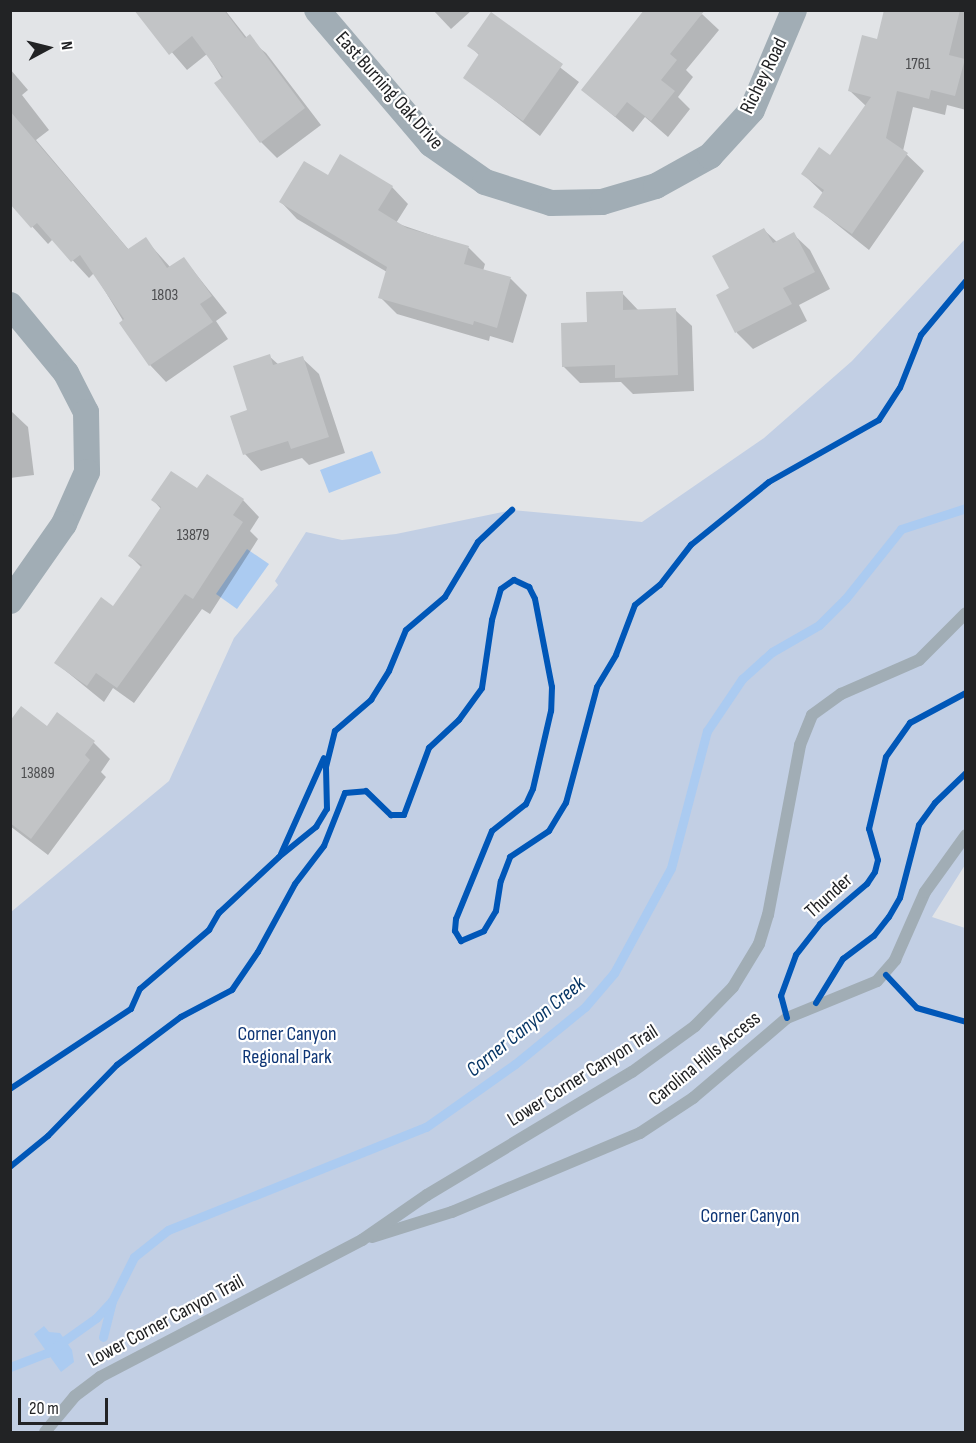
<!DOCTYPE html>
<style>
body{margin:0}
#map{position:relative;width:976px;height:1443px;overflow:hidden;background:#e2e4e7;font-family:"Sofia Sans Condensed",sans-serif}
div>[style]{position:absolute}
.green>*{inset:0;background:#c2cfe4}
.water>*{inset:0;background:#abcbf1}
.shadow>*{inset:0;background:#0003}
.stream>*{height:9px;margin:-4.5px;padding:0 4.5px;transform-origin:4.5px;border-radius:4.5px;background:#abcbf1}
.building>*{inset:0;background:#c2c4c6}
.service>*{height:12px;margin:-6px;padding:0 6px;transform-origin:6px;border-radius:6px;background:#a1adb5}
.minor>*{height:26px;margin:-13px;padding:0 13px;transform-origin:13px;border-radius:13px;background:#a1adb5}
.cycleway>*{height:6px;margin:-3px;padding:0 3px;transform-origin:3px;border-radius:3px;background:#0057b8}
span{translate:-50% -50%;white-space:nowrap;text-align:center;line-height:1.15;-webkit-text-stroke:4.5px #fff;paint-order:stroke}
.number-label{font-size:16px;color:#4a4b4d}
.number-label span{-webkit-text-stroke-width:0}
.street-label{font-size:20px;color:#222325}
.park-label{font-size:20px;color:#0d3575}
.water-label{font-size:21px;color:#093766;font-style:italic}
.frame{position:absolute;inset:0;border:12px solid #222325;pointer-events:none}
.north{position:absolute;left:18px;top:18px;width:60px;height:60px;-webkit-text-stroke:4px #fff;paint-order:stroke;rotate:83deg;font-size:16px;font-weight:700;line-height:24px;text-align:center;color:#222325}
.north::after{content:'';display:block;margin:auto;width:21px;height:27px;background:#222325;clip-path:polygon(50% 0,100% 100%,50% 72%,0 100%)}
.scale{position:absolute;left:18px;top:1398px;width:90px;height:27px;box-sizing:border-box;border:3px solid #222325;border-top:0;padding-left:8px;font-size:18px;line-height:21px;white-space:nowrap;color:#222325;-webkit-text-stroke:4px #fff;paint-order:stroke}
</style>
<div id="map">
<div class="green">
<i style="clip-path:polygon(965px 239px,965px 865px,932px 917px,965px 928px,965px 1432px,11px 1432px,11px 912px,169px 781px,234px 638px,278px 585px,275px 581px,306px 532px,342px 540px,396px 534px,512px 510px,642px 522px,764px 438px,852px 361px)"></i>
</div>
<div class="water">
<i style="clip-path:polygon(372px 451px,381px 473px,329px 493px,320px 470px)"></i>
<i style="clip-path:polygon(247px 549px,269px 564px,237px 609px,216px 594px)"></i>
<i style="clip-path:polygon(44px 1326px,49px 1332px,60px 1333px,72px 1350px,74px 1362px,61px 1372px,34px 1334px)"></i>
</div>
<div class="shadow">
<i style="clip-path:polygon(136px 10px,225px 10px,247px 38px,266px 53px,321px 125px,277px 158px,261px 142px,207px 54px,187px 70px)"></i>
<i style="clip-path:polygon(433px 10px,472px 10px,451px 29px)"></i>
<i style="clip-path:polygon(886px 10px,966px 10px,966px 110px,947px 105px,945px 115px,913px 107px,903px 151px,924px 171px,869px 250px,815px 207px,824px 194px,803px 174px,831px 157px,866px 106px,850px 91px,878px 40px)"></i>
<i style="clip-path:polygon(491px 14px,579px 82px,540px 136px,465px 77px,480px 56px,469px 45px)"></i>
<i style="clip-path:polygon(702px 14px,719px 30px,686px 70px,693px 77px,678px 97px,690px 109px,668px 137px,645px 117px,633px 132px,583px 90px)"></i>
<i style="clip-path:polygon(10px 69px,28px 90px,22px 95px,49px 130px,36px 140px,129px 250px,145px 239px,171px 268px,184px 259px,227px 313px,216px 321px,228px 339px,166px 382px,150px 365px,94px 273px,89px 278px,53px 239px,48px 244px,10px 202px)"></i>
<i style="clip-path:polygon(328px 177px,392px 187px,408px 204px,396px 223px,469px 248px,485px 264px,483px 271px,511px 279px,527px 295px,513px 343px,490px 336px,489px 341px,397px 314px,380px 297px,387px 272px,297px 219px,281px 202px)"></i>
<i style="clip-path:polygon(764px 230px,777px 242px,793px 234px,810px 250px,830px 289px,799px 305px,807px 321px,753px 349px,737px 333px,718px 296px,731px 288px)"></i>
<i style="clip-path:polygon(622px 293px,639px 311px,675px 310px,692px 326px,694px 391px,633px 394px,621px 382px,580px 383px,563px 366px,588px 323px)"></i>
<i style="clip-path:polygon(269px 356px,279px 365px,302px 358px,319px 374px,345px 453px,309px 465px,302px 458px,261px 471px,245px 454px)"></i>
<i style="clip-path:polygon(10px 410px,28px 427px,34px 475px,10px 478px)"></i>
<i style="clip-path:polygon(198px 490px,243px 500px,259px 517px,250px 531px,258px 539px,210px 614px,202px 609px,134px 703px,113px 688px,104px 702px,56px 663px,114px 608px,142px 568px,130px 556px,161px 509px,153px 500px)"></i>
<i style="clip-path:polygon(10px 723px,47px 728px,94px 743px,110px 759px,101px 772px,106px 777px,48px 855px,10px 826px)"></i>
</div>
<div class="stream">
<i style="left:103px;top:1337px;width:37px;rotate:-76deg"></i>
<i style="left:10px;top:1367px;width:40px;rotate:-21deg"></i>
<i style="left:47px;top:1353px;width:60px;rotate:-35.5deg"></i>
<i style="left:96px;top:1318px;width:23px;rotate:-47deg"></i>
<i style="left:112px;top:1301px;width:49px;rotate:-63.4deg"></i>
<i style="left:134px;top:1257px;width:43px;rotate:-38.5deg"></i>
<i style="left:168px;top:1230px;width:278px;rotate:-21.8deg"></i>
<i style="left:426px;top:1127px;width:109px;rotate:-35.3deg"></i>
<i style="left:515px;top:1064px;width:90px;rotate:-39.2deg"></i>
<i style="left:585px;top:1007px;width:45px;rotate:-49.5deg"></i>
<i style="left:614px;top:973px;width:119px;rotate:-61.5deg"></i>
<i style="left:671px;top:868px;width:142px;rotate:-75.3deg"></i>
<i style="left:707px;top:731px;width:63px;rotate:-56.1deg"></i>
<i style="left:742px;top:679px;width:40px;rotate:-42deg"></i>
<i style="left:772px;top:652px;width:54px;rotate:-29.9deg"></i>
<i style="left:819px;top:625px;width:38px;rotate:-45deg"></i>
<i style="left:846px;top:598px;width:88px;rotate:-51.4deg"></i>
<i style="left:901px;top:529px;width:68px;rotate:-17.9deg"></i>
</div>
<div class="building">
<i style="clip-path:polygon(134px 10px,224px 10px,245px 38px,250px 34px,305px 108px,260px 143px,214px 83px,223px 77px,192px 36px,169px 55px)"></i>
<i style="clip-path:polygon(644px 10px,705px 10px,670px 54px,677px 60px,661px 80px,675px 91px,651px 121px,627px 102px,615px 117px,581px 90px)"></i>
<i style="clip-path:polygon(884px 10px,960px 10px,949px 55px,965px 59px,955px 96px,931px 90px,929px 99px,897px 91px,886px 138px,908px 153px,852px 234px,813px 207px,824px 190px,801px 174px,819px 147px,830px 155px,871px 97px,848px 91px,862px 35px,877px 39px)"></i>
<i style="clip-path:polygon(491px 12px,563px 64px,523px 121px,463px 78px,479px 54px,467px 46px)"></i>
<i style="clip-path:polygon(10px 111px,128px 249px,146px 237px,167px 268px,184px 257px,212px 296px,200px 304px,213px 322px,149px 366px,119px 323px,124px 319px,80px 255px,71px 262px,37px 223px,31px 228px,10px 204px)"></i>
<i style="clip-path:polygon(340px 154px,393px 186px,378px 210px,407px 228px,469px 246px,464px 264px,511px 277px,497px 328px,474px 321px,473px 325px,378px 298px,387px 267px,279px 202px,304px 161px,328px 175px)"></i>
<i style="clip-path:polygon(764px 228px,773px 243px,794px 232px,815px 272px,783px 288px,792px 304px,735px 333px,716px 295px,729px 288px,712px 256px)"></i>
<i style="clip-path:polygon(623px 291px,623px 310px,676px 308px,678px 375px,615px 378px,615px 365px,562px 367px,561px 323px,587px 322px,586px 292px)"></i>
<i style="clip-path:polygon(270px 354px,273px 365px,303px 356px,329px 437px,291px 449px,288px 441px,243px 455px,230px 416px,247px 410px,233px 366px)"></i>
<i style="clip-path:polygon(171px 471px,197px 488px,207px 474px,244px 499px,233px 515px,243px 522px,193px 599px,185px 594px,117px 688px,96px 673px,87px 686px,54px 663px,101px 597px,113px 606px,142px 565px,128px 556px,161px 507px,151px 500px)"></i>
<i style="clip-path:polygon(21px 706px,47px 726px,57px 712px,95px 741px,85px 755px,90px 760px,31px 839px,10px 823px,10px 721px)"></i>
</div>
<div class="service">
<i style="left:372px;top:1237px;width:84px;rotate:-17.4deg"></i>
<i style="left:452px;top:1212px;width:204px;rotate:-22.8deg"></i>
<i style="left:640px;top:1133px;width:64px;rotate:-33.4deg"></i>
<i style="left:693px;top:1098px;width:123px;rotate:-40.4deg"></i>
<i style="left:787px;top:1018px;width:97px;rotate:-22.3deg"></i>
<i style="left:877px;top:981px;width:28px;rotate:-49deg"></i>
<i style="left:895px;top:960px;width:74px;rotate:-66.2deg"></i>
<i style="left:925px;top:892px;width:70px;rotate:-54.3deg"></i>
<i style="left:45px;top:1432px;width:47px;rotate:-50.2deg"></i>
<i style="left:75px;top:1396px;width:31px;rotate:-37deg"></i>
<i style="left:100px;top:1377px;width:296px;rotate:-27.6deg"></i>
<i style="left:362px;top:1240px;width:79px;rotate:-34.7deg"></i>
<i style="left:427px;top:1195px;width:239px;rotate:-31deg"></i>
<i style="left:632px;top:1072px;width:78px;rotate:-36.1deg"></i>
<i style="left:695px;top:1026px;width:54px;rotate:-45.7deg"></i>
<i style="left:733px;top:987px;width:50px;rotate:-58.8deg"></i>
<i style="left:759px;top:944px;width:30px;rotate:-73deg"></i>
<i style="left:768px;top:915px;width:173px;rotate:-79.3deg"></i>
<i style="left:800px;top:745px;width:32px;rotate:-68deg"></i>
<i style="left:812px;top:715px;width:36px;rotate:-36deg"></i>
<i style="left:841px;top:694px;width:85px;rotate:-23.6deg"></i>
<i style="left:919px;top:660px;width:66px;rotate:-45deg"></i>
</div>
<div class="minor">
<i style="left:317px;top:10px;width:176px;rotate:49.6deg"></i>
<i style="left:431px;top:144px;width:66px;rotate:35.1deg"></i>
<i style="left:485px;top:182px;width:69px;rotate:17.7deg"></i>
<i style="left:551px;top:203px;width:51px;rotate:-1.1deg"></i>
<i style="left:602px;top:202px;width:56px;rotate:-16.5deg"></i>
<i style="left:656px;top:186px;width:62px;rotate:-29.1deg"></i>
<i style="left:710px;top:156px;width:62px;rotate:-47.6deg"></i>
<i style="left:752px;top:110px;width:108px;rotate:-67.2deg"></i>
<i style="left:10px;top:305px;width:88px;rotate:50.5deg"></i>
<i style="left:66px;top:373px;width:44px;rotate:62.9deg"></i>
<i style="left:86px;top:412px;width:60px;rotate:89deg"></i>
<i style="left:87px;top:472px;width:57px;rotate:113.9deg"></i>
<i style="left:64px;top:524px;width:94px;rotate:125deg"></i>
</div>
<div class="cycleway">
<i style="left:281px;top:854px;width:105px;rotate:-65.9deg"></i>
<i style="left:886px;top:975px;width:45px;rotate:46.8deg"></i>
<i style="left:917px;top:1008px;width:51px;rotate:15.9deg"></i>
<i style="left:816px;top:1003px;width:52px;rotate:-58.5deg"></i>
<i style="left:843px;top:959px;width:39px;rotate:-37deg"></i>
<i style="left:874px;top:936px;width:24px;rotate:-52deg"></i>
<i style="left:889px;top:917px;width:22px;rotate:-60deg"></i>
<i style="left:900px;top:898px;width:75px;rotate:-75.4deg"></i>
<i style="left:919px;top:825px;width:27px;rotate:-54deg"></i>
<i style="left:935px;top:803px;width:43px;rotate:-44.1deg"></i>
<i style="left:787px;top:1018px;width:23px;rotate:-105deg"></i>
<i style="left:781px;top:996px;width:44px;rotate:-69.9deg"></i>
<i style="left:796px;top:955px;width:39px;rotate:-52deg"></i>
<i style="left:820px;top:924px;width:62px;rotate:-40.4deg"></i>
<i style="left:867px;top:884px;width:14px;rotate:-56deg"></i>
<i style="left:875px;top:872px;width:12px;rotate:-76deg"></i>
<i style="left:878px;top:860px;width:32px;rotate:-106deg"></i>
<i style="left:869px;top:829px;width:74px;rotate:-76.7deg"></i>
<i style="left:886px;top:757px;width:42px;rotate:-54.8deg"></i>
<i style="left:910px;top:723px;width:64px;rotate:-28.2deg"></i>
<i style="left:10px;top:1089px;width:145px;rotate:-33.5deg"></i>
<i style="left:131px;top:1009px;width:22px;rotate:-66deg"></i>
<i style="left:140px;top:989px;width:91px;rotate:-40.5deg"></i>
<i style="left:209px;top:930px;width:20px;rotate:-60deg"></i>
<i style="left:219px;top:913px;width:82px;rotate:-43deg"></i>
<i style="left:279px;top:857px;width:48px;rotate:-39deg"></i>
<i style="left:316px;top:827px;width:21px;rotate:-59deg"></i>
<i style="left:327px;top:809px;width:42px;rotate:-91.4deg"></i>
<i style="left:326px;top:767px;width:37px;rotate:-76deg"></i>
<i style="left:335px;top:731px;width:48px;rotate:-40.7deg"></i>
<i style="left:371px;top:700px;width:34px;rotate:-58deg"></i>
<i style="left:389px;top:671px;width:44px;rotate:-67.5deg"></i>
<i style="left:406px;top:630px;width:51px;rotate:-40.2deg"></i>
<i style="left:445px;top:597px;width:64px;rotate:-59deg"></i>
<i style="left:478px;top:542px;width:47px;rotate:-43.3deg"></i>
<i style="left:10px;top:1167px;width:49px;rotate:-39.2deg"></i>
<i style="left:48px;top:1136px;width:99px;rotate:-45.8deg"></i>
<i style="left:117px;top:1065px;width:80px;rotate:-36.9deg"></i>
<i style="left:181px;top:1017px;width:58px;rotate:-27.9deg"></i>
<i style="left:232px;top:990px;width:46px;rotate:-55.6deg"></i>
<i style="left:258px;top:952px;width:77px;rotate:-61.4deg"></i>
<i style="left:295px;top:884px;width:48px;rotate:-52.7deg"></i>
<i style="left:324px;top:846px;width:57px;rotate:-68.4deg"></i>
<i style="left:345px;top:793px;width:21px;rotate:-5deg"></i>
<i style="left:366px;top:791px;width:35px;rotate:44deg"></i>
<i style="left:391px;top:815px;width:13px"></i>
<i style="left:404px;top:815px;width:72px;rotate:-69.5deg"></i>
<i style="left:429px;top:748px;width:41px;rotate:-43deg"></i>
<i style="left:459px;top:720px;width:39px;rotate:-54deg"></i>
<i style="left:482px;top:688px;width:69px;rotate:-81.6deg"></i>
<i style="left:492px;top:620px;width:32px;rotate:-74deg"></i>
<i style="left:501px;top:589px;width:16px;rotate:-35deg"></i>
<i style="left:514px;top:580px;width:17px;rotate:25deg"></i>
<i style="left:529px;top:587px;width:13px;rotate:63deg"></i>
<i style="left:535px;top:599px;width:90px;rotate:79.1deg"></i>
<i style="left:552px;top:687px;width:24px;rotate:92deg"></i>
<i style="left:551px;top:711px;width:80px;rotate:103deg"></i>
<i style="left:533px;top:789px;width:17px;rotate:115deg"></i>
<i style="left:526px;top:804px;width:43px;rotate:141.5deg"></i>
<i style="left:492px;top:831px;width:95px;rotate:112.2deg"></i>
<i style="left:456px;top:919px;width:12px;rotate:95deg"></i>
<i style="left:455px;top:931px;width:12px;rotate:59deg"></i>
<i style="left:461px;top:941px;width:25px;rotate:-23deg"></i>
<i style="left:484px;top:931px;width:23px;rotate:-59deg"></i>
<i style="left:496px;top:911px;width:30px;rotate:-81deg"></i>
<i style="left:501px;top:881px;width:26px;rotate:-69deg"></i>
<i style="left:510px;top:857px;width:47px;rotate:-33.7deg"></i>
<i style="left:549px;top:831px;width:33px;rotate:-59deg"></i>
<i style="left:566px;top:803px;width:120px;rotate:-75deg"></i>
<i style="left:597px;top:687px;width:37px;rotate:-59deg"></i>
<i style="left:616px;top:655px;width:53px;rotate:-69.2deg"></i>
<i style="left:635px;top:605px;width:32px;rotate:-39deg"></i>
<i style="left:660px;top:585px;width:51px;rotate:-52.2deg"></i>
<i style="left:691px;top:545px;width:100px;rotate:-38.9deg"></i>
<i style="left:769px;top:482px;width:126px;rotate:-29.4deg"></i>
<i style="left:879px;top:420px;width:38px;rotate:-57deg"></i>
<i style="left:900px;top:388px;width:57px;rotate:-68.4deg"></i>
<i style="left:921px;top:335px;width:70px;rotate:-50.2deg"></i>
</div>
<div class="number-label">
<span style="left:918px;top:65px">1761</span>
<span style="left:165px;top:296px">1803</span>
<span style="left:193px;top:536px">13879</span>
<span style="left:38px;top:774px">13889</span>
</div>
<div class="street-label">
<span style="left:764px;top:76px;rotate:-64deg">Richey Road</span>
<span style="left:389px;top:91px;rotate:48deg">East Burning Oak Drive</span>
<span style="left:829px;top:896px;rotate:-42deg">Thunder</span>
<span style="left:705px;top:1059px;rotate:-39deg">Carolina Hills Access</span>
<span style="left:583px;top:1076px;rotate:-32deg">Lower Corner Canyon Trail</span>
<span style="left:166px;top:1321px;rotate:-28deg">Lower Corner Canyon Trail</span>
</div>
<div class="park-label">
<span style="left:287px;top:1046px">Corner Canyon<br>Regional Park</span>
<span style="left:750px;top:1216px">Corner Canyon</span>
</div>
<div class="water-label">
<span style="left:526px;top:1027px;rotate:-39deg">Corner Canyon Creek</span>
</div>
<div class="frame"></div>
<div class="north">N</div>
<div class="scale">20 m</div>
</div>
